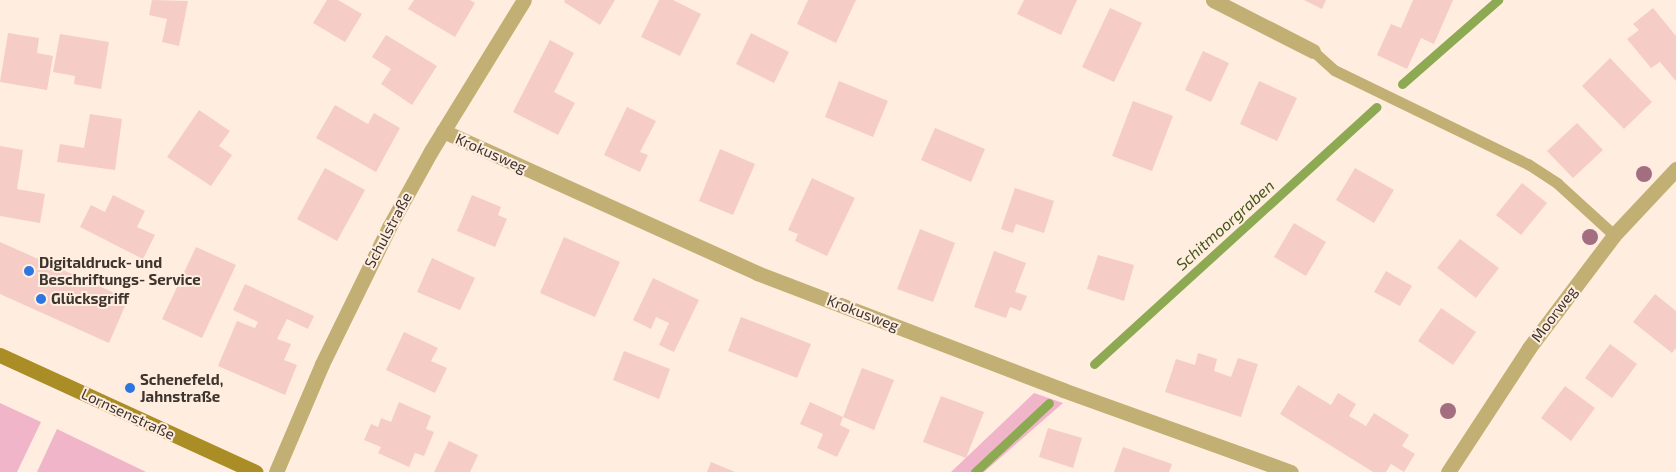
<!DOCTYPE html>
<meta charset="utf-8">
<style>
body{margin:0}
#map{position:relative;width:1676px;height:472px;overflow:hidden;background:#ffede0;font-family:"Exo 2",sans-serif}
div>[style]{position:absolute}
.green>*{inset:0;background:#f1b5ca}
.stream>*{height:9px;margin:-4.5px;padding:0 4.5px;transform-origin:4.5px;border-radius:4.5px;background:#8daa53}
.building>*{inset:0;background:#f5ccc6}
.lane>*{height:11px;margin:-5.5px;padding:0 5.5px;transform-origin:5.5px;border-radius:5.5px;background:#c2af74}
.street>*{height:15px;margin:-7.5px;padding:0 7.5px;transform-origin:7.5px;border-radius:7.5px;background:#c2af74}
.secondary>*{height:15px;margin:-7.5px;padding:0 7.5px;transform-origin:7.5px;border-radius:7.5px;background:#aa8d25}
.trees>*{width:16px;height:16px;margin:-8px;border-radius:50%;background:#a46e81}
.dots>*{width:14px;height:14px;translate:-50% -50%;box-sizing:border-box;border:2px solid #ffede0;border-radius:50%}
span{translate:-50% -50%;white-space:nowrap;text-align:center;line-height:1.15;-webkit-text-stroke:4px #ffede0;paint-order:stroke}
.street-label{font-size:15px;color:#3d352e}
.poi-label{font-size:15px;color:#3d352e;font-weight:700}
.left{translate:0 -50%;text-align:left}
.water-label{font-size:16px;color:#435618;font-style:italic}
</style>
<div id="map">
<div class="green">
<i style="clip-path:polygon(1034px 393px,1063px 403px,984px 472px,951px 472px)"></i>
<i style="clip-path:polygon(0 403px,41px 422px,17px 472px,0 472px)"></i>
<i style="clip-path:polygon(57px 429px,146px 472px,37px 472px)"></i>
</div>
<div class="stream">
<i style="left:1402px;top:84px;width:128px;rotate:-41.2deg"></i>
<i style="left:1094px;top:364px;width:382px;rotate:-42.3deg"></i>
<i style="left:975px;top:472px;width:101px;rotate:-43deg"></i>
</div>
<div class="building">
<i style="clip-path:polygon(152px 0,188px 1px,179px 46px,162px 42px,167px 19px,149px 15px)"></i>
<i style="clip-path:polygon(327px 0,338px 0,362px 14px,345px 42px,313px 23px)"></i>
<i style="clip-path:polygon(414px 0,470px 0,475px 3px,455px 37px,408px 9px)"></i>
<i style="clip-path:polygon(565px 0,615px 0,600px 25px,564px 2px)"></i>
<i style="clip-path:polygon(659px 0,673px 0,701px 14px,680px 56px,641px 37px)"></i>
<i style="clip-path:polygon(808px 0,856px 0,836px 43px,797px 24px)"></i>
<i style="clip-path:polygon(1024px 0,1077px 0,1061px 35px,1017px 14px)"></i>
<i style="clip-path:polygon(1304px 0,1326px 0,1322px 9px)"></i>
<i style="clip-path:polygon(1413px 0,1453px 0,1434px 44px,1421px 38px,1407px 69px,1377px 55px,1391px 24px,1401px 28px)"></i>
<i style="clip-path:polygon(1110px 8px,1142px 23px,1114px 82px,1082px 67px)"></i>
<i style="clip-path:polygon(1653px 8px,1676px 36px,1676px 81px,1660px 62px,1651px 68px,1627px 39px,1639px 30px,1633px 24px)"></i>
<i style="clip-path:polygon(8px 33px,39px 38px,37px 53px,53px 56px,47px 90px,0 82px)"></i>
<i style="clip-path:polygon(751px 33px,789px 52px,774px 83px,736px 64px)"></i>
<i style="clip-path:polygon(60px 34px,109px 42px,101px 89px,74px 84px,75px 76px,53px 72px)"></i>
<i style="clip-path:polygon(386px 35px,437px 66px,412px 105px,381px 84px,391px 69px,372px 57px)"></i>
<i style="clip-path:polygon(550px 40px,574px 53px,554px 92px,575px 103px,558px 135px,513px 112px)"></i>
<i style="clip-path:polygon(1203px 51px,1229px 63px,1211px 102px,1185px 90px)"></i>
<i style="clip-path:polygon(1610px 58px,1652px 102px,1624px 129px,1582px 86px)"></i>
<i style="clip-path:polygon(839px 81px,888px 101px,873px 137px,825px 117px)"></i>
<i style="clip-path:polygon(1259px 81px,1297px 98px,1277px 141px,1240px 124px)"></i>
<i style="clip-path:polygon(1133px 101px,1173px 116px,1152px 171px,1112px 156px)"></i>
<i style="clip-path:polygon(335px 105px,368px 124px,374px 113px,400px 128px,376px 172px,316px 138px)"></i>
<i style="clip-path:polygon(627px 107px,656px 121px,640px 152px,648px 155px,640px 172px,604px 155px)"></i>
<i style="clip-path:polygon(199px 110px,230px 131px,219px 146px,232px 155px,211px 186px,167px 157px)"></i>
<i style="clip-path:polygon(90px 114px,122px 119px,115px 170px,57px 162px,60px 144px,84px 148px)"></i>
<i style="clip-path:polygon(1577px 123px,1603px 150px,1573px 178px,1547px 151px)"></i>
<i style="clip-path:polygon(935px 128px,985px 149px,971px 182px,921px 160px)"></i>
<i style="clip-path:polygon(0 146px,23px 150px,17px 189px,45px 194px,40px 223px,0 216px)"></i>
<i style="clip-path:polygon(720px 149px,755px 164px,733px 215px,699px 201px)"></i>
<i style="clip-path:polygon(325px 168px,365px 190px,337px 241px,297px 219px)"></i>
<i style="clip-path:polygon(1355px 168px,1394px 190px,1374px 223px,1336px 200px)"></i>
<i style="clip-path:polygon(812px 178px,855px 198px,827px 256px,795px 241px,798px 234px,788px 230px)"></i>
<i style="clip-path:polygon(1522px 183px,1547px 203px,1521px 235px,1496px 215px)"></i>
<i style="clip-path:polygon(1015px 188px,1054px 201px,1044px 233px,1016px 224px,1013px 233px,1001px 229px)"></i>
<i style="clip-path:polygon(113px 195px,145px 211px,137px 227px,155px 235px,143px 259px,80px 227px,91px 205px,105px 212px)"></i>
<i style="clip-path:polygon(472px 195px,501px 207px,498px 215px,507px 219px,495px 247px,457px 231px)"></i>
<i style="clip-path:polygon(1294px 223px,1326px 242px,1306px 276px,1274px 257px)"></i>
<i style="clip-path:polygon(920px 229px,955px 243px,933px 302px,897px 289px)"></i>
<i style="clip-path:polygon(564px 237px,620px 262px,595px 317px,540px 293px)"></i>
<i style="clip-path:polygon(1460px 239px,1499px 268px,1476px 298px,1437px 268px)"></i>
<i style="clip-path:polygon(0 242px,128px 299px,109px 343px,0 294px)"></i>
<i style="clip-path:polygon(196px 247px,236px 265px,202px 338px,162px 319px)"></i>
<i style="clip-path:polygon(994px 251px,1026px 263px,1015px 292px,1027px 296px,1021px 311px,1010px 307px,1006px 318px,974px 307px)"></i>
<i style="clip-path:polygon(1098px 255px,1134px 265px,1124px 301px,1087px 289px)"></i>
<i style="clip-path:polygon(432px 258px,475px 278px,460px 310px,417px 292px)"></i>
<i style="clip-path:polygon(1386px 271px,1412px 286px,1400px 306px,1374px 292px)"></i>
<i style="clip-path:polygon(653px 278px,699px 300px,674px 352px,659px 345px,669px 323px,656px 317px,651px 329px,633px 320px)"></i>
<i style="clip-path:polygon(245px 284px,314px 316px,308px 329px,287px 319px,277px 339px,291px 344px,284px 360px,297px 365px,285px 395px,218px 366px,237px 321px,255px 328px,258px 322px,233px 310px)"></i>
<i style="clip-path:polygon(1655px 294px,1676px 311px,1676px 348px,1672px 353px,1633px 322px)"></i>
<i style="clip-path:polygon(1441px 308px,1476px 332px,1453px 365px,1418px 341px)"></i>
<i style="clip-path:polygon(741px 317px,811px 344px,797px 378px,728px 351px)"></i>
<i style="clip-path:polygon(404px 332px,438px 348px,431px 361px,447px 368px,435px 393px,386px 370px)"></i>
<i style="clip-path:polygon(1610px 344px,1637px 364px,1612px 398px,1585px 378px)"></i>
<i style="clip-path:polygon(624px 351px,670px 369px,659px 399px,613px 380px)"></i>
<i style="clip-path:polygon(1198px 353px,1217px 359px,1214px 371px,1231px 377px,1238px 358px,1258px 364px,1241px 417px,1165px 392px,1176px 359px,1195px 365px)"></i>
<i style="clip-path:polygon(862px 368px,894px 380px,874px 430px,843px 417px)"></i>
<i style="clip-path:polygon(1298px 385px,1331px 405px,1338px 393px,1356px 404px,1349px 416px,1366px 426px,1374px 413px,1409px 435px,1402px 446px,1415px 454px,1404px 472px,1391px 464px,1386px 472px,1373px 472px,1280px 414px)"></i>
<i style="clip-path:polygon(1565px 386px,1595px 408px,1571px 441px,1541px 418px)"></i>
<i style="clip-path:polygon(941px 396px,984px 412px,966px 458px,923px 442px)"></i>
<i style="clip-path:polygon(399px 402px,431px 416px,426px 429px,434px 432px,424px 456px,415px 453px,409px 467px,378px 453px,381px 447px,364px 440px,371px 424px,378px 427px,381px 418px,391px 422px)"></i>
<i style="clip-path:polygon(810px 402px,843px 417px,840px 425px,850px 430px,837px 457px,817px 448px,823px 434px,800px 424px)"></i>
<i style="clip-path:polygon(1048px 428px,1082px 438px,1073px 468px,1039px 457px)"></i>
<i style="clip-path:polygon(449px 441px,478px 455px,470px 472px,434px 472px)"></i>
<i style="clip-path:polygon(1123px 447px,1172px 464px,1169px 472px,1114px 472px)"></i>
<i style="clip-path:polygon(711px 462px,735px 472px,707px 472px)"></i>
</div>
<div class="lane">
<i style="left:1313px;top:51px;width:28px;rotate:42deg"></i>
<i style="left:1334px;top:70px;width:216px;rotate:25.9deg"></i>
<i style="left:1528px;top:164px;width:35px;rotate:33deg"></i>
<i style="left:1557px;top:183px;width:77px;rotate:42.4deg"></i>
</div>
<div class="street">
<i style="left:1213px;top:0;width:112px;rotate:27deg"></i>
<i style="left:443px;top:131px;width:345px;rotate:24.3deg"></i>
<i style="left:757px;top:273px;width:328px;rotate:20.9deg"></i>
<i style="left:1063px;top:390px;width:242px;rotate:19.8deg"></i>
<i style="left:276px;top:472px;width:117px;rotate:-66.9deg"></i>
<i style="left:322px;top:364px;width:153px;rotate:-63.9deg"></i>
<i style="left:389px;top:227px;width:87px;rotate:-61.1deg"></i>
<i style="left:431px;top:151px;width:177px;rotate:-58.4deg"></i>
<i style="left:1448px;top:472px;width:148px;rotate:-56.8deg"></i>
<i style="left:1529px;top:348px;width:141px;rotate:-53deg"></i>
<i style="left:1614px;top:235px;width:91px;rotate:-46.8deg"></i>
</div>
<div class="secondary">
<i style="left:0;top:355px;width:281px;rotate:24.6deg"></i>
</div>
<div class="trees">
<i style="left:1644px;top:174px"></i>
<i style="left:1590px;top:237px"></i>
<i style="left:1448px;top:411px"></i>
</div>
<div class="dots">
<i style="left:29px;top:271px;background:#2d75e1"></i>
<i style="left:41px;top:299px;background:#2d75e1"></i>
<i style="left:130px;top:388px;background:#2d75e1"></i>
</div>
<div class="street-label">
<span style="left:491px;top:153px;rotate:24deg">Krokusweg</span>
<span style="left:388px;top:230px;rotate:-62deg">Schulstraße</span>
<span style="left:863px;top:313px;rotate:21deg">Krokusweg</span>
<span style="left:1554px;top:314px;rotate:-53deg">Moorweg</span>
<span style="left:128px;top:414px;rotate:25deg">Lornsenstraße</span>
</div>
<div class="poi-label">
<span class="left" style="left:39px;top:271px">Digitaldruck- und<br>Beschriftungs- Service</span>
<span class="left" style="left:51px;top:299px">Glücksgriff</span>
<span class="left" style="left:140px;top:388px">Schenefeld,<br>Jahnstraße</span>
</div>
<div class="water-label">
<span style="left:1225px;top:225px;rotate:-42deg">Schitmoorgraben</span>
</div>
</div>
